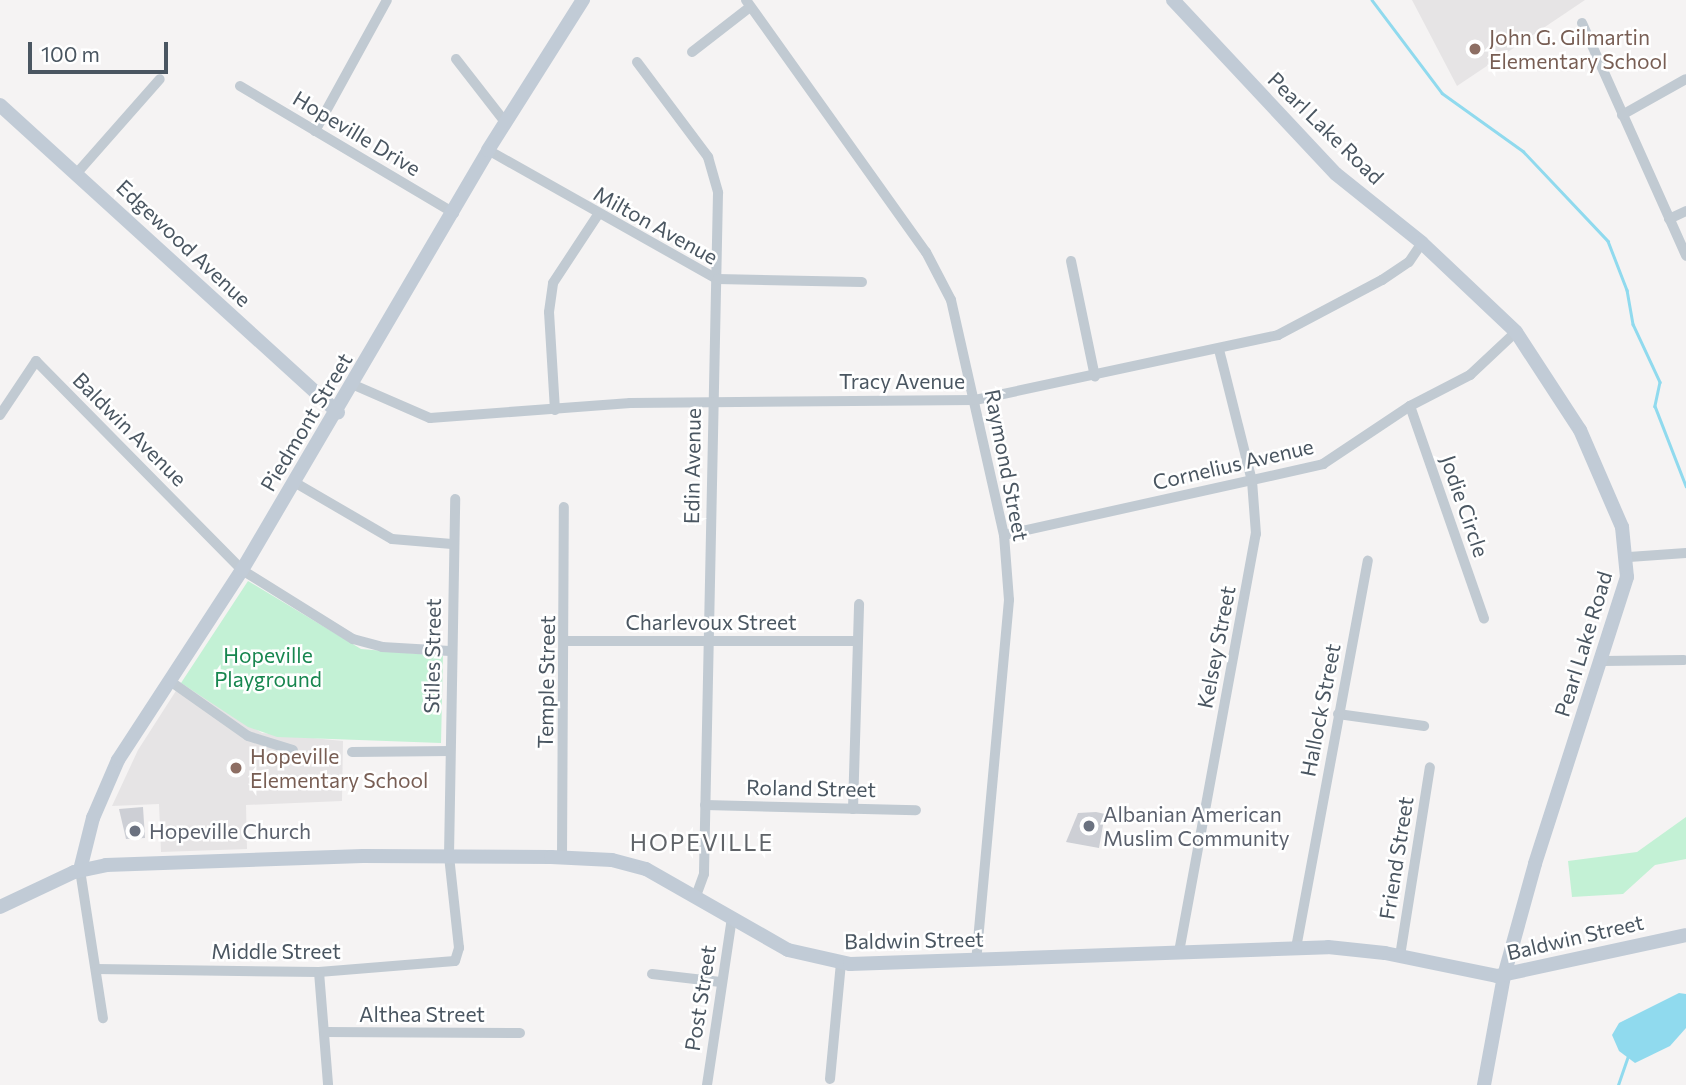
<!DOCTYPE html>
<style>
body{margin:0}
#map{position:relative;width:1686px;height:1085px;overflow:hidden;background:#f5f3f3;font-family:Commissioner,sans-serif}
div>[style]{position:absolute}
.education>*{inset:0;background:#e6e4e5}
.green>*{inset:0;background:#c3f1d5}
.water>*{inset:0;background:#90daee}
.stream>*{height:2.5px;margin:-1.25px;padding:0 1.25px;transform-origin:1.25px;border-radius:1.25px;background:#90daee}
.building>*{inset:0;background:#cdcfd5}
.street>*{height:10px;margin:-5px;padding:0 5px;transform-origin:5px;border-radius:5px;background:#c1cad2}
.secondary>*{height:14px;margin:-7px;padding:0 7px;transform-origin:7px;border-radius:7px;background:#c1cbd6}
.dots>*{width:19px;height:19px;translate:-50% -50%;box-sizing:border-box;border:4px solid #fff;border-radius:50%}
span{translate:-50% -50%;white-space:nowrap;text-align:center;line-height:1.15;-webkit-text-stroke:5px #fff;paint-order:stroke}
.education-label{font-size:21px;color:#785e54}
.left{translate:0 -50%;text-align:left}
.street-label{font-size:21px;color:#4a5661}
.park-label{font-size:21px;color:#17864f}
.worship-label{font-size:21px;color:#5b616d}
.neighbourhood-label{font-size:23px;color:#5f6368;letter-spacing:2px}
.scale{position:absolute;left:28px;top:42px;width:140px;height:32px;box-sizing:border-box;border:4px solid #4a5661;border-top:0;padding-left:9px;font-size:21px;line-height:24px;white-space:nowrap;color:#4a5661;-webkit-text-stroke:5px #fff;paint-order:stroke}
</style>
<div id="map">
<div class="education">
<i style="clip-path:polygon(1412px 0,1585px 0,1457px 86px)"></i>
<i style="clip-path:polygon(181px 683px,262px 733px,343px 741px,342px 801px,246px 805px,247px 849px,161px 852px,159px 804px,112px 806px,138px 750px)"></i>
</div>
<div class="green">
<i style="clip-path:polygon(248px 581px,361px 649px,443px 656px,441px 743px,277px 737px,248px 727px,181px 683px)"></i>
<i style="clip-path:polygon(1686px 817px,1686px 859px,1655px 865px,1623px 894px,1572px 897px,1568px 861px,1637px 852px)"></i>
</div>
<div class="water">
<i style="clip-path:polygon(1679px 993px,1686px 994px,1686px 1028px,1670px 1046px,1635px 1063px,1619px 1051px,1612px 1035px,1619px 1023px)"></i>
</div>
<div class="stream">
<i style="left:1372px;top:0;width:116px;rotate:53deg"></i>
<i style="left:1442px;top:93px;width:100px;rotate:35.6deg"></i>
<i style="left:1523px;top:151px;width:124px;rotate:46.6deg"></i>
<i style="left:1608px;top:241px;width:53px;rotate:68.8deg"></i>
<i style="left:1627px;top:290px;width:35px;rotate:80deg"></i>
<i style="left:1633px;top:324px;width:64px;rotate:65deg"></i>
<i style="left:1660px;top:382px;width:25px;rotate:102deg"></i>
<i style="left:1655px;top:406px;width:86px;rotate:68.8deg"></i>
<i style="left:1618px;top:1085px;width:31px;rotate:-71deg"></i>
</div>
<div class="building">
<i style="clip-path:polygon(143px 807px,145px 838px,126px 839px,119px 809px)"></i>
<i style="clip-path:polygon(1096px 812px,1105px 814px,1099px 848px,1066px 842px,1078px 813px)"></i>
</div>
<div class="street">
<i style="left:746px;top:0;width:310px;rotate:54.5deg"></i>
<i style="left:926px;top:252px;width:54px;rotate:62.5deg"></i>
<i style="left:951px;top:300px;width:241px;rotate:77.3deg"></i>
<i style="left:1004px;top:535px;width:65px;rotate:85.6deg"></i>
<i style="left:1009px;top:600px;width:362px;rotate:95.2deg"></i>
<i style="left:1582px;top:23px;width:255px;rotate:65.9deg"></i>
<i style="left:692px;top:52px;width:73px;rotate:-37.8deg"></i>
<i style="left:456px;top:59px;width:80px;rotate:52.1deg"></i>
<i style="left:637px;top:62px;width:119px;rotate:53.2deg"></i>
<i style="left:708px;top:157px;width:37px;rotate:74deg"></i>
<i style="left:718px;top:193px;width:681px;rotate:91.18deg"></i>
<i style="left:704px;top:874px;width:23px;rotate:110deg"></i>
<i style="left:240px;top:86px;width:249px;rotate:30.7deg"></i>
<i style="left:1622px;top:115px;width:73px;rotate:-29.4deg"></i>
<i style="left:315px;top:131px;width:149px;rotate:-61.2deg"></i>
<i style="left:488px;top:150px;width:263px;rotate:29.4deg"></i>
<i style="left:717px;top:279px;width:145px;rotate:1.2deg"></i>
<i style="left:77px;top:173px;width:125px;rotate:-48.6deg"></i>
<i style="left:1669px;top:219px;width:19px;rotate:-25deg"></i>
<i style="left:1071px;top:261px;width:118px;rotate:78.3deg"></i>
<i style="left:354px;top:385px;width:83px;rotate:23.5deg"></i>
<i style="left:430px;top:418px;width:201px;rotate:-4.3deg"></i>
<i style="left:630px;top:403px;width:345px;rotate:-0.5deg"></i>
<i style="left:975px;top:400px;width:310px;rotate:-12.1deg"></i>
<i style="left:1278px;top:335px;width:118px;rotate:-27.9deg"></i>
<i style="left:1382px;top:280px;width:32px;rotate:-34deg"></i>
<i style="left:1409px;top:262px;width:23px;rotate:-56deg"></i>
<i style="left:1410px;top:406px;width:225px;rotate:70.8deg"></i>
<i style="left:555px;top:410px;width:98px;rotate:-93.5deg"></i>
<i style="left:549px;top:312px;width:29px;rotate:-82deg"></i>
<i style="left:553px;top:283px;width:80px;rotate:-56.7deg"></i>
<i style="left:0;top:415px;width:65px;rotate:-56.3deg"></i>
<i style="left:36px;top:361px;width:293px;rotate:45.4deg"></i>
<i style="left:242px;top:570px;width:131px;rotate:31.9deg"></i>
<i style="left:353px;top:639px;width:30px;rotate:15deg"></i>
<i style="left:382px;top:647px;width:68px;rotate:3.4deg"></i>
<i style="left:294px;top:482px;width:113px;rotate:30.2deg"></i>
<i style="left:392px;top:539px;width:60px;rotate:4.8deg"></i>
<i style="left:1004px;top:535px;width:327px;rotate:-12.5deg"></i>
<i style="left:1323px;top:464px;width:105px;rotate:-33.7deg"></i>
<i style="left:1410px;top:406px;width:68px;rotate:-27.3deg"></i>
<i style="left:1470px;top:375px;width:63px;rotate:-43.1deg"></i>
<i style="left:1629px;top:557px;width:57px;rotate:-4deg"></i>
<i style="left:566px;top:641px;width:289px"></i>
<i style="left:1603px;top:661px;width:81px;rotate:-0.7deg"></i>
<i style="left:170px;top:681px;width:95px;rotate:35.2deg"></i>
<i style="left:248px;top:736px;width:47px;rotate:17.3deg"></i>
<i style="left:1338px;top:714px;width:87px;rotate:7.9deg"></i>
<i style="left:352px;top:752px;width:98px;rotate:-0.6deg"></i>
<i style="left:705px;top:805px;width:211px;rotate:1.4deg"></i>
<i style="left:853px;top:809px;width:205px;rotate:-88.3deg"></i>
<i style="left:562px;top:857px;width:350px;rotate:-89.7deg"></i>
<i style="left:80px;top:870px;width:150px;rotate:81.2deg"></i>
<i style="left:1296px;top:948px;width:394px;rotate:-79.5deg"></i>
<i style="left:1179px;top:952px;width:425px;rotate:-79.6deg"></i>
<i style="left:1256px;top:534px;width:53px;rotate:-94.3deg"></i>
<i style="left:1252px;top:481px;width:135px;rotate:-104.1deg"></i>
<i style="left:1400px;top:956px;width:191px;rotate:-81deg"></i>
<i style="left:96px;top:969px;width:223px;rotate:0.8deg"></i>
<i style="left:319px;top:972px;width:136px;rotate:-4.6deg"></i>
<i style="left:455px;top:961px;width:14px;rotate:-73deg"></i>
<i style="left:459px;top:948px;width:93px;rotate:-96.2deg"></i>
<i style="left:449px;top:856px;width:357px;rotate:-89deg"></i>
<i style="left:319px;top:972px;width:113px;rotate:85.4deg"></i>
<i style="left:652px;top:974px;width:69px;rotate:6.6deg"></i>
<i style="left:325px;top:1032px;width:195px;rotate:0.3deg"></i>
<i style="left:830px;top:1079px;width:117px;rotate:-84.6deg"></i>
<i style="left:707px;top:1085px;width:169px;rotate:-81.5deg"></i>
</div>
<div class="secondary">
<i style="left:1173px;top:0;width:238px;rotate:46.9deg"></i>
<i style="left:1336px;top:174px;width:110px;rotate:38.7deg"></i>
<i style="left:1422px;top:243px;width:129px;rotate:43.4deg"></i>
<i style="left:1516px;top:332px;width:117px;rotate:56.9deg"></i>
<i style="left:1580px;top:430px;width:106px;rotate:66.6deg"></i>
<i style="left:1622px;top:527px;width:50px;rotate:84.3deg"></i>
<i style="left:1627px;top:577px;width:301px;rotate:107.8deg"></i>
<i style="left:1535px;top:864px;width:116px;rotate:105.5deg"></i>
<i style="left:1504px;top:976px;width:111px;rotate:100.4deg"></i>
<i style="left:0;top:105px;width:457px;rotate:42.3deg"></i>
<i style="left:80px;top:870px;width:54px;rotate:-76deg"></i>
<i style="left:93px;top:818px;width:63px;rotate:-66.7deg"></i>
<i style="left:118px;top:760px;width:227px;rotate:-56.9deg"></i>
<i style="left:242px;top:570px;width:487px;rotate:-59.6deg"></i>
<i style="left:488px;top:150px;width:178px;rotate:-57.7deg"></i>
<i style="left:0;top:907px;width:82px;rotate:-25.3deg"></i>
<i style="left:74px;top:872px;width:33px;rotate:-12deg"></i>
<i style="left:106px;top:865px;width:257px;rotate:-2deg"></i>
<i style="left:363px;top:856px;width:188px;rotate:0.3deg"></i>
<i style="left:551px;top:857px;width:61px;rotate:2.8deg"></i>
<i style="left:612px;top:860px;width:35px;rotate:15deg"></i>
<i style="left:646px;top:869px;width:163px;rotate:29.7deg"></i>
<i style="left:788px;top:950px;width:64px;rotate:12.7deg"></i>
<i style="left:850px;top:964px;width:478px;rotate:-2deg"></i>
<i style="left:1328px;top:947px;width:57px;rotate:6deg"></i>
<i style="left:1385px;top:953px;width:114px;rotate:11.6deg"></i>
<i style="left:1497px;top:976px;width:193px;rotate:-12.2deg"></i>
</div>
<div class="dots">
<i style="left:1475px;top:49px;background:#8d6e63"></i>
<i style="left:236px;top:768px;background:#8d6e63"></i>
<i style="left:1089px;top:826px;background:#6b7280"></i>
<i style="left:135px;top:831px;background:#6b7280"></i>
</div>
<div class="education-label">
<span class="left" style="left:1489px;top:49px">John G. Gilmartin<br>Elementary School</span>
<span class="left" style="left:250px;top:768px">Hopeville<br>Elementary School</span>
</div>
<div class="street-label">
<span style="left:1326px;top:128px;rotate:44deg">Pearl Lake Road</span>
<span style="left:357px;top:133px;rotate:31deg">Hopeville Drive</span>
<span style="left:656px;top:225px;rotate:29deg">Milton Avenue</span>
<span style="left:184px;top:243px;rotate:43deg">Edgewood Avenue</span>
<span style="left:902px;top:381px">Tracy Avenue</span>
<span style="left:306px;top:422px;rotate:-59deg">Piedmont Street</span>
<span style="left:130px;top:429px;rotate:45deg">Baldwin Avenue</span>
<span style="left:1233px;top:464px;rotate:-13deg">Cornelius Avenue</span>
<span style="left:1007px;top:465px;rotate:79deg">Raymond Street</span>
<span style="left:692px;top:466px;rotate:-89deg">Edin Avenue</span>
<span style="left:1465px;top:506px;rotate:71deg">Jodie Circle</span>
<span style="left:711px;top:622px">Charlevoux Street</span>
<span style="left:1583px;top:644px;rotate:-73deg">Pearl Lake Road</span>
<span style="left:1216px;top:647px;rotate:-79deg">Kelsey Street</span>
<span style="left:432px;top:656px;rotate:-89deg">Stiles Street</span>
<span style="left:546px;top:682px;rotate:-89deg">Temple Street</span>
<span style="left:1320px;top:710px;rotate:-79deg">Hallock Street</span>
<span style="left:811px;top:788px;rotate:1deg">Roland Street</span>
<span style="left:1396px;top:858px;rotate:-81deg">Friend Street</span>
<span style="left:1575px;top:937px;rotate:-13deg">Baldwin Street</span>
<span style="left:914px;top:940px;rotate:-1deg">Baldwin Street</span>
<span style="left:276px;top:951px">Middle Street</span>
<span style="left:700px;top:998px;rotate:-81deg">Post Street</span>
<span style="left:422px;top:1014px">Althea Street</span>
</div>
<div class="park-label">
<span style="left:268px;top:667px">Hopeville<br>Playground</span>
</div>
<div class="worship-label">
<span class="left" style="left:1103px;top:826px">Albanian American<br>Muslim Community</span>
<span class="left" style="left:149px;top:831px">Hopeville Church</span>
</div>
<div class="neighbourhood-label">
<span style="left:702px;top:842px">HOPEVILLE</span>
</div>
<div class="scale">100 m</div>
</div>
